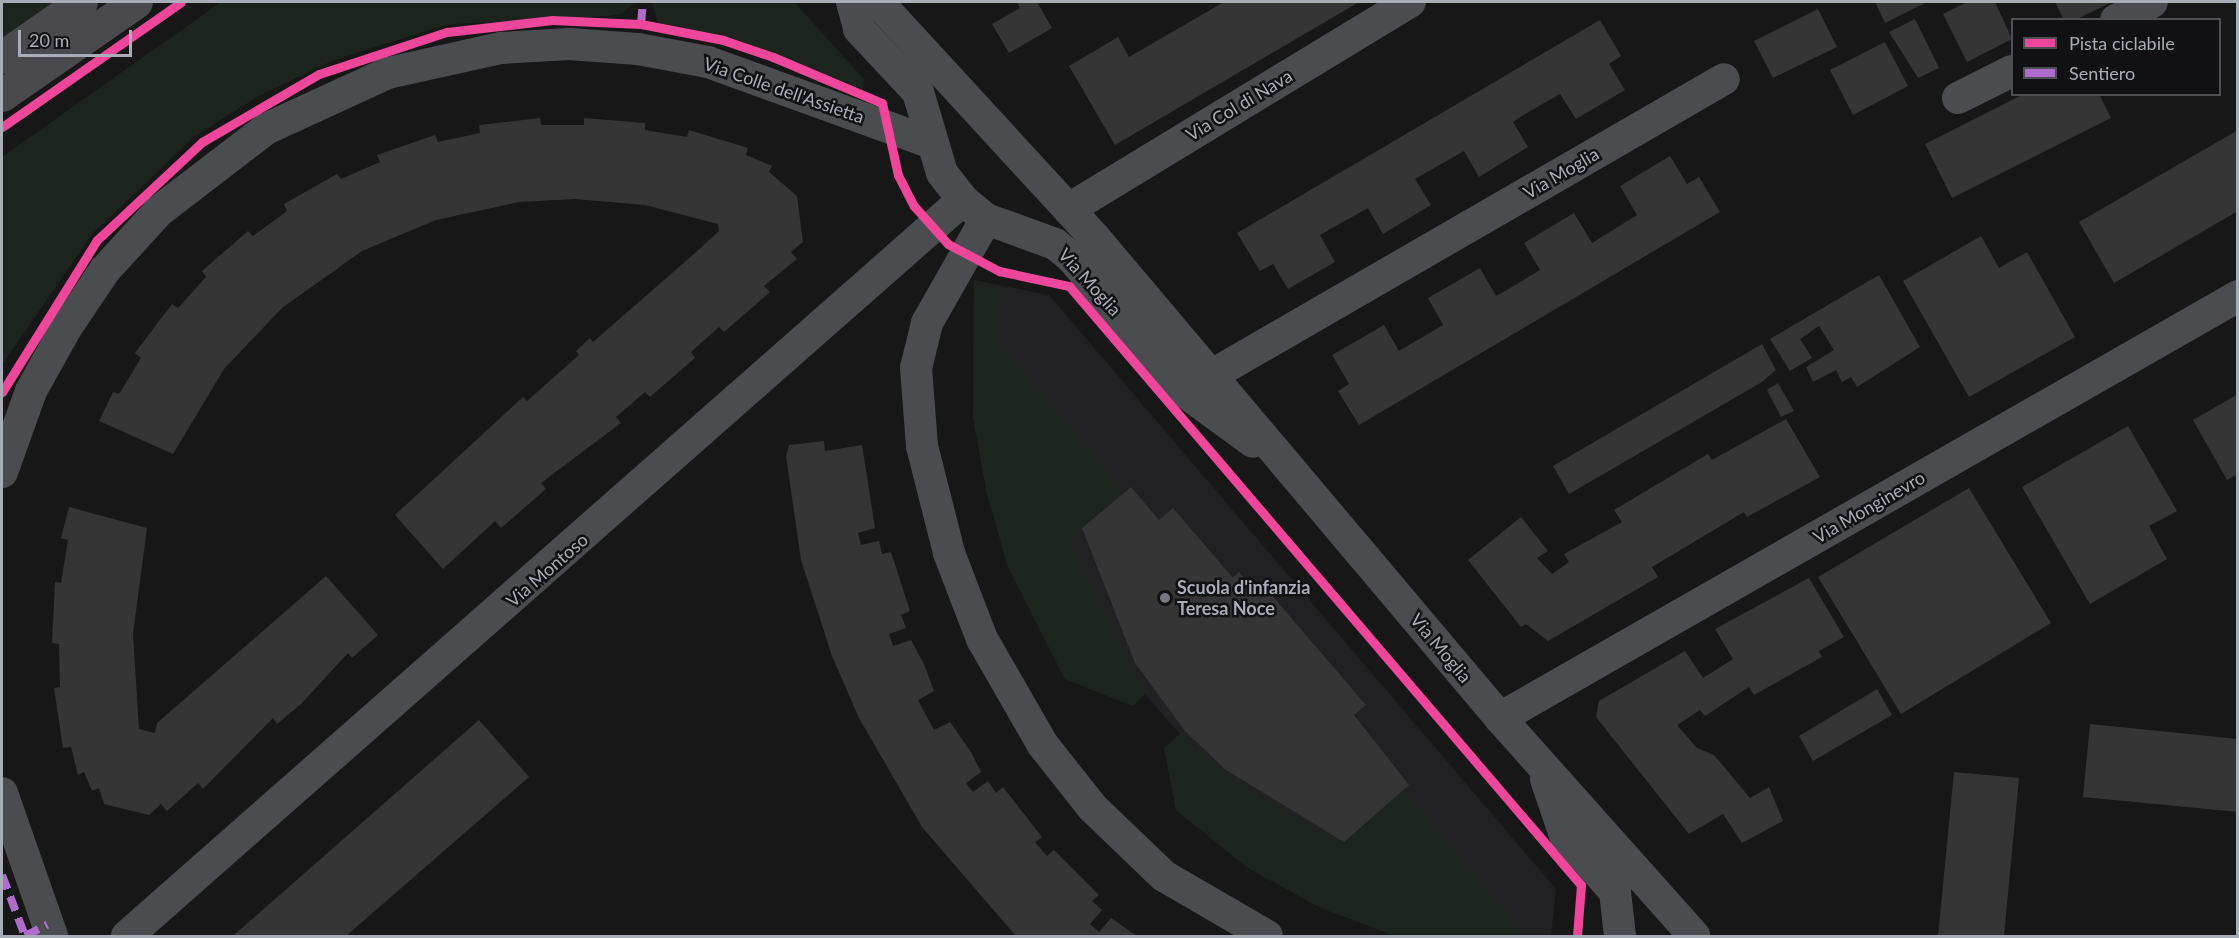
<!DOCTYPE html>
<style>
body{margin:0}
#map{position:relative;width:2239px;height:938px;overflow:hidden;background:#171717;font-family:Lato,sans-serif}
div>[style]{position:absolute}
.built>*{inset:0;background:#212123}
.green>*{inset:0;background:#1d241e}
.building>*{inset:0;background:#353536}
.street>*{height:32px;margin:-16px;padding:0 16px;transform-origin:16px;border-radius:16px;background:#4b4c50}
.secondary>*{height:33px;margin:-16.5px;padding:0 16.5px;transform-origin:16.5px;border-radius:16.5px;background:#4a4a4e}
.quiet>*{height:8px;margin-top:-4px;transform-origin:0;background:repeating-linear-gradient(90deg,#b06ccc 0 15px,transparent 0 23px)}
.cycleway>*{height:9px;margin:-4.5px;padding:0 4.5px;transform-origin:4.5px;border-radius:4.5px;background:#ed469a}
.dots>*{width:16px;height:16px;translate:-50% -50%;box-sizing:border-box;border:3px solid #111113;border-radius:50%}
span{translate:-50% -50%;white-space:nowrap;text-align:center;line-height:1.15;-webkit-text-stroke:5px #111113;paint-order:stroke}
.street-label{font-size:18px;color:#a8adb8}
.poi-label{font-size:18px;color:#a8adb8;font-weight:700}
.left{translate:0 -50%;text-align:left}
.frame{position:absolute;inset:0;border:3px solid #a8adb8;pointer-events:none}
.legend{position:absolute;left:2011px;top:18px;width:210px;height:78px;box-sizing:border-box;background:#111113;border:2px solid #4d4f55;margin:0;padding:8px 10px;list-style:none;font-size:18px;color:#a8adb8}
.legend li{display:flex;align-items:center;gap:12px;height:30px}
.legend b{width:30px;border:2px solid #4d4f55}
.scale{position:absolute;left:18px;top:30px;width:114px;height:27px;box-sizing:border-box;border:3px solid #a8adb8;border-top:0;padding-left:8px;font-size:18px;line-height:21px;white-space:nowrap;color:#a8adb8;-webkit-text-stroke:4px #111113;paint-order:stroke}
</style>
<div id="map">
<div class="built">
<i style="clip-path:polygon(974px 280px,1049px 295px,1556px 889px,1551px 936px,1395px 936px,1321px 908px,1248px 868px,1176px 810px,1164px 748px,1180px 734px,1145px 694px,1133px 706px,1065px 679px,1008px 567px,987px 494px,973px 417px)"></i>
</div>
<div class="green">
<i style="clip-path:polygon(2px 2px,53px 2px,2px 38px)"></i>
<i style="clip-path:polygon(221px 2px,635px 2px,622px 14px,608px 16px,449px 24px,334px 60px,257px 97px,195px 136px,92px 234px,2px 365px,2px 157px)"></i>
<i style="clip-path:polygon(652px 2px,794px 2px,864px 79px,863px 89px,738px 40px,658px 23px)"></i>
<i style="clip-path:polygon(974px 280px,1000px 288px,997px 341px,1123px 491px,1068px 540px,1145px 694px,1133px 706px,1065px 679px,1008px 567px,987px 494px,973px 417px)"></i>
<i style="clip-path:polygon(1180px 734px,1231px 778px,1321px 835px,1392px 776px,1525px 936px,1551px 936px,1396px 936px,1321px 908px,1248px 868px,1176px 810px,1164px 748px)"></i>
</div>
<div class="building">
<i style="clip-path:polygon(1017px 2px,1037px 2px,1052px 28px,1009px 53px,992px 24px,1020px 8px)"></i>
<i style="clip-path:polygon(1224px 2px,1359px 2px,1115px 145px,1069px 66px,1118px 37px,1129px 57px)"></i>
<i style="clip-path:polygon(1875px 2px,1927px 2px,1885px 23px)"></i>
<i style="clip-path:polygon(1967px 2px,1995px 2px,2012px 39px,1967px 62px,1943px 14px)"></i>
<i style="clip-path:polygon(2055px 2px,2112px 2px,2075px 20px,2064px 20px)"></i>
<i style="clip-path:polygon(1818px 9px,1837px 47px,1773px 78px,1754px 41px)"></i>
<i style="clip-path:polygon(1915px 19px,1939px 68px,1918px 78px,1889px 32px)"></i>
<i style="clip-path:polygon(1600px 20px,1621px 56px,1609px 64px,1625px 90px,1576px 119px,1560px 94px,1525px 114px,1513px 122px,1528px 147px,1479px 177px,1464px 151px,1415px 179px,1431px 205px,1383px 234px,1368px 208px,1334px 227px,1320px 235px,1335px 262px,1288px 289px,1273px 264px,1260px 271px,1237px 233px)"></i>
<i style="clip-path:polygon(1885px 42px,1908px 86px,1853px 115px,1830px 70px)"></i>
<i style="clip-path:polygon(2024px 94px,2099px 94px,2111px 118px,1952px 198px,1925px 144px)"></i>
<i style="clip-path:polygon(540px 118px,541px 125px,584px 125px,584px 118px,645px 123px,645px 130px,687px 137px,689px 130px,748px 148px,746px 155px,772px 166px,769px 172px,797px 196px,803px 242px,791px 252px,797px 259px,764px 286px,770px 292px,724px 332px,719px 327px,691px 352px,695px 358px,650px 397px,645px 392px,616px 417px,621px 423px,541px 483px,546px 489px,501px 528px,495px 521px,443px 569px,395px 515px,523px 397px,527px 401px,579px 355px,576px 351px,590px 338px,593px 342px,695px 253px,719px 231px,718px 224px,645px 205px,575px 199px,519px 202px,436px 220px,362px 251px,282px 308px,224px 369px,173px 454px,99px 421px,113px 392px,119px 394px,141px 358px,135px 353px,172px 304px,178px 308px,206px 277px,202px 271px,248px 231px,253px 236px,287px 211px,284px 204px,337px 174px,341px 179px,380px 162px,377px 155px,435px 135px,438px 142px,480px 133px,479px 125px)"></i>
<i style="clip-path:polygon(2238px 130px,2238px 211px,2114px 283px,2079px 222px)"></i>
<i style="clip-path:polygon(1670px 156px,1687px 184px,1699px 177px,1720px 212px,1359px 425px,1338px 391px,1349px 384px,1332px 355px,1384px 325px,1399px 351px,1443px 325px,1428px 298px,1480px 268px,1496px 296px,1507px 290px,1540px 270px,1524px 243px,1574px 213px,1592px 243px,1637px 215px,1620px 186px)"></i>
<i style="clip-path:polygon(1981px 236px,1999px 268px,2027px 252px,2075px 337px,1969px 397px,1903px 281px)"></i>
<i style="clip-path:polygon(1879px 275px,1920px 347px,1857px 387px,1851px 377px,1842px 382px,1836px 370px,1813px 382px,1806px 367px,1834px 350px,1819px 326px,1800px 339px,1812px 358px,1790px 371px,1770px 339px)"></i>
<i style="clip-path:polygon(1762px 344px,1776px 370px,1762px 382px,1569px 494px,1553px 466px)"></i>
<i style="clip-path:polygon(1778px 383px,1794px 411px,1781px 417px,1767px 390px)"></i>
<i style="clip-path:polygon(2238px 394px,2238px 474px,2227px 480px,2193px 420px)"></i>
<i style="clip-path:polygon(1786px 419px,1820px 477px,1747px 517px,1744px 512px,1652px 567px,1658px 577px,1548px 641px,1526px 624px,1521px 627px,1468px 560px,1521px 517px,1548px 551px,1537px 558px,1552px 574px,1569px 562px,1564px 554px,1622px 522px,1614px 510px,1708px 454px,1712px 460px)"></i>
<i style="clip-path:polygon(2128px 426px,2177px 511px,2149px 526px,2167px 559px,2090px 604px,2022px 487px)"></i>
<i style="clip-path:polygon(824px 441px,825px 451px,862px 445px,875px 528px,858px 533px,861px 545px,879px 541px,882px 554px,891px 552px,910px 611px,901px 615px,906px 628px,889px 634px,893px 646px,911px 640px,924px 664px,934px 691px,918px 700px,934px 730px,950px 722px,971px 752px,981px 772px,966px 783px,973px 792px,988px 781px,996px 793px,1003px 787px,1042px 837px,1035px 842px,1047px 856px,1054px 850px,1099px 895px,1092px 901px,1102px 910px,1090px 924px,1099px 932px,1111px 918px,1137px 936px,1016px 936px,922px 827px,859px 718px,832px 656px,801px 560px,786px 456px,789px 445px)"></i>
<i style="clip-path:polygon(1131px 487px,1159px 520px,1173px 508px,1233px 578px,1239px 572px,1256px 591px,1263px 585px,1366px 705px,1354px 715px,1409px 785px,1344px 842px,1226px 770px,1185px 731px,1135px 663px,1082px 528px)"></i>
<i style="clip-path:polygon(1969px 488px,2051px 623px,1901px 714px,1818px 577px)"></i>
<i style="clip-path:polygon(69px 507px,147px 528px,133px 634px,139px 729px,155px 733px,157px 723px,326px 576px,378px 635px,352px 658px,348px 653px,301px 704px,277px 724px,273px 718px,203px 789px,198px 783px,167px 811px,161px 804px,149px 815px,104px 804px,99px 788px,92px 791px,84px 772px,78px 775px,71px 747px,63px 748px,54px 688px,60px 687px,59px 644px,52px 643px,55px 582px,61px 583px,68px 540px,61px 538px)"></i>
<i style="clip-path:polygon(1809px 578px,1844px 637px,1819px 651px,1822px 657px,1754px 695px,1749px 687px,1705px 716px,1700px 710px,1677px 725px,1697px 748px,1714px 755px,1750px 798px,1769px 787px,1783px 821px,1742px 843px,1723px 814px,1689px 834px,1596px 717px,1599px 701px,1685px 651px,1703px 678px,1733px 659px,1715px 629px)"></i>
<i style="clip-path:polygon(1877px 689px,1892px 715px,1813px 761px,1799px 736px)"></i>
<i style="clip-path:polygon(479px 720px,529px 777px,346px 936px,233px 936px)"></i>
<i style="clip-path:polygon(2090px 724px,2238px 739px,2238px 812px,2083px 797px)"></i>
<i style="clip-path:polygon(1954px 772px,2019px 778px,2004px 936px,1938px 936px)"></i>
</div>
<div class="street">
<i style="left:852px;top:2px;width:28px;rotate:75deg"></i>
<i style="left:859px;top:29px;width:86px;rotate:46.9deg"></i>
<i style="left:918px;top:92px;width:84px;rotate:73.5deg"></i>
<i style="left:942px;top:173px;width:34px;rotate:52deg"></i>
<i style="left:963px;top:200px;width:30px;rotate:40deg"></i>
<i style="left:986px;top:219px;width:73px;rotate:19.9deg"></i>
<i style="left:1055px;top:244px;width:22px;rotate:39deg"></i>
<i style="left:1072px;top:258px;width:175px;rotate:49.9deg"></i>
<i style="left:1185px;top:392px;width:84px;rotate:36.3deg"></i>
<i style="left:878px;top:2px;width:321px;rotate:47.4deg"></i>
<i style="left:1095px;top:238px;width:628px;rotate:49.84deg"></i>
<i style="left:1500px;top:718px;width:292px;rotate:48.3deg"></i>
<i style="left:2116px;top:20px;width:40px;rotate:-26.6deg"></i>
<i style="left:1958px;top:98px;width:60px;rotate:-26.6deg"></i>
<i style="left:1069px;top:209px;width:399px;rotate:-31.3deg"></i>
<i style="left:986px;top:219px;width:120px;rotate:119.6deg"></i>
<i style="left:927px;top:323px;width:46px;rotate:103.7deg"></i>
<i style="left:916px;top:368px;width:78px;rotate:85.6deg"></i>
<i style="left:922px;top:446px;width:110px;rotate:75.8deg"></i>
<i style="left:949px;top:553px;width:92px;rotate:69deg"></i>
<i style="left:982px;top:639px;width:122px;rotate:60.1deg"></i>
<i style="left:1043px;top:745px;width:80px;rotate:51.6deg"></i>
<i style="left:1093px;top:808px;width:98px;rotate:43.8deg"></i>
<i style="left:1164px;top:876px;width:119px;rotate:30.2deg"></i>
<i style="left:1212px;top:375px;width:591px;rotate:-30.03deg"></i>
<i style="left:2px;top:472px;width:86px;rotate:-70.3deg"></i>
<i style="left:31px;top:391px;width:72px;rotate:-60.9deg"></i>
<i style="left:66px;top:328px;width:70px;rotate:-56.1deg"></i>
<i style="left:105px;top:270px;width:80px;rotate:-47.5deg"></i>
<i style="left:159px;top:211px;width:135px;rotate:-37.5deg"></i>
<i style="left:266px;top:129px;width:134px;rotate:-24.7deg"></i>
<i style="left:388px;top:73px;width:116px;rotate:-12.5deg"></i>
<i style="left:501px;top:48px;width:68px;rotate:-3.4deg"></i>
<i style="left:569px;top:44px;width:69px;rotate:4.1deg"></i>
<i style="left:638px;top:49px;width:71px;rotate:10.5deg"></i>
<i style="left:708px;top:62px;width:235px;rotate:19.9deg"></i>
<i style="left:1500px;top:718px;width:850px;rotate:-29.76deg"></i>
<i style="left:1546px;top:779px;width:59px;rotate:71.3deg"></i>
<i style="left:1565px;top:835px;width:76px;rotate:48.7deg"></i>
<i style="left:1615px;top:892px;width:44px;rotate:83.5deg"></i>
<i style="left:2px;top:793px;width:151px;rotate:70.7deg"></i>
<i style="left:127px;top:936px;width:1114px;rotate:-41.36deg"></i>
</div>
<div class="secondary">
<i style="left:2px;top:57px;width:96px;rotate:-34.8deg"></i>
<i style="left:2px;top:95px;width:163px;rotate:-34.8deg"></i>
</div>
<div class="quiet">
<i style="left:641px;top:24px;width:22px;rotate:-85deg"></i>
<i style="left:2px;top:875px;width:65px;rotate:69.3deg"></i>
<i style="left:25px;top:936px;width:25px;rotate:-27deg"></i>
</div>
<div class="cycleway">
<i style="left:2px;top:127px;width:218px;rotate:-34.9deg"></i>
<i style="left:2px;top:392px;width:179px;rotate:-58deg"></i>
<i style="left:97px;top:240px;width:144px;rotate:-43deg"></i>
<i style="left:202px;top:142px;width:135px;rotate:-30.2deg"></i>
<i style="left:319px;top:74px;width:135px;rotate:-18.2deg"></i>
<i style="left:447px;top:32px;width:106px;rotate:-6.5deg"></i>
<i style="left:552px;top:20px;width:89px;rotate:2.6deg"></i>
<i style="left:641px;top:24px;width:84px;rotate:11deg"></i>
<i style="left:723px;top:40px;width:53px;rotate:18.8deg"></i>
<i style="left:773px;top:57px;width:118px;rotate:22.9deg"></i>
<i style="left:882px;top:103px;width:74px;rotate:77.5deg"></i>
<i style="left:898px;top:175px;width:35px;rotate:63deg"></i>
<i style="left:914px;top:206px;width:51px;rotate:48.2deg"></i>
<i style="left:948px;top:244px;width:58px;rotate:27.9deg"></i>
<i style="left:999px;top:271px;width:72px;rotate:12.1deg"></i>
<i style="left:1069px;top:286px;width:788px;rotate:49.48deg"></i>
<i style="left:1581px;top:885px;width:51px;rotate:94.5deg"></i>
</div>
<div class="dots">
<i style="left:1165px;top:598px;background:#757880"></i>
</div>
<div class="street-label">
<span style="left:784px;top:90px;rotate:19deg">Via Colle dell'Assietta</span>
<span style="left:1239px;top:105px;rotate:-31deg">Via Col di Nava</span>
<span style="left:1561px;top:173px;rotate:-30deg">Via Moglia</span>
<span style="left:1090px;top:282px;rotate:48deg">Via Moglia</span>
<span style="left:1869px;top:507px;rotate:-30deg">Via Monginevro</span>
<span style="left:547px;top:570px;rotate:-41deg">Via Montoso</span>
<span style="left:1441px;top:648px;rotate:50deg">Via Moglia</span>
</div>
<div class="poi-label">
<span class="left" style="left:1177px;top:598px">Scuola d'infanzia<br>Teresa Noce</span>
</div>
<div class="frame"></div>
<ul class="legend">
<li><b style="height:8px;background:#ed469a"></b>Pista ciclabile</li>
<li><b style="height:8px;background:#b06ccc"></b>Sentiero</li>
</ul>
<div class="scale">20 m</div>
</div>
